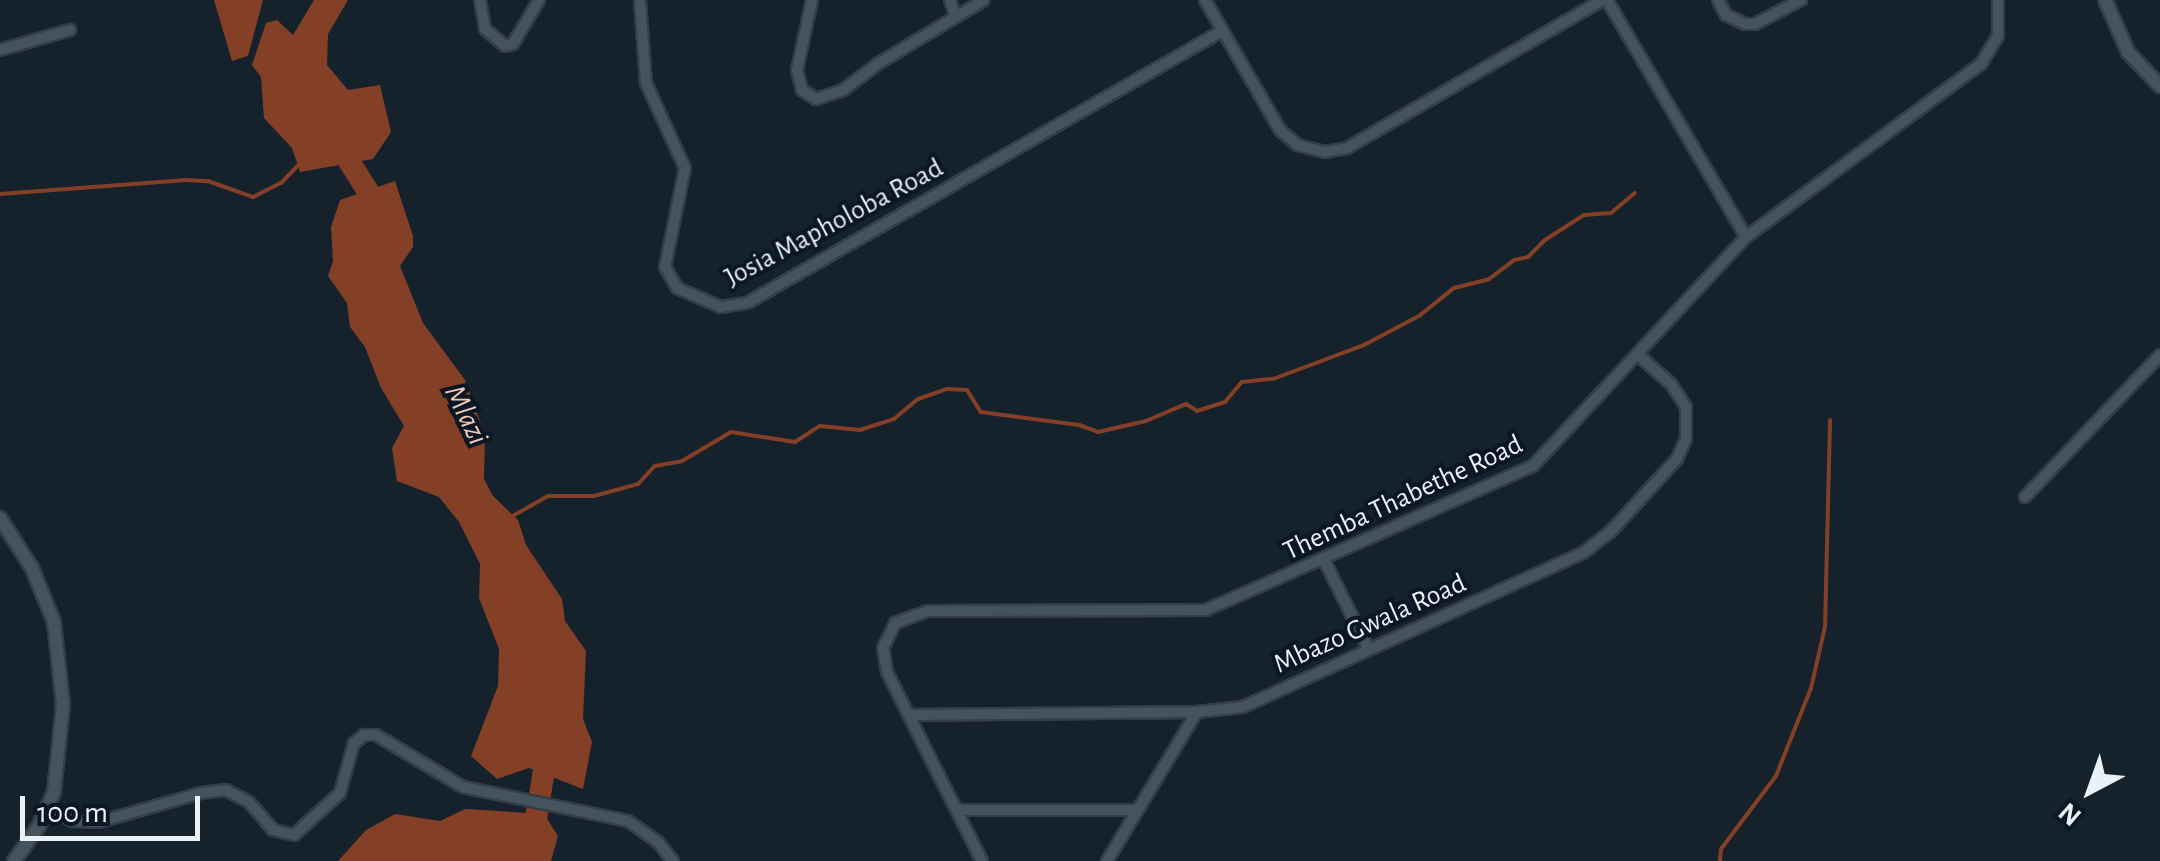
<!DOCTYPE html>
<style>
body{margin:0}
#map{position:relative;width:2160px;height:861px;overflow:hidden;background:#15212b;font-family:"Alegreya Sans",sans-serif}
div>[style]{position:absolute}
.water>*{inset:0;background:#844026}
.stream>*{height:4px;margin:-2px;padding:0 2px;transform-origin:2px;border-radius:2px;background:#844026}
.river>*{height:22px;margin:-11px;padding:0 11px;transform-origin:11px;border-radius:11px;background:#844026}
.roads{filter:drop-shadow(2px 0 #353d46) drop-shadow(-2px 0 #353d46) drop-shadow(0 2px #353d46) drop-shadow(0 -2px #353d46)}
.minor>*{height:10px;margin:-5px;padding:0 5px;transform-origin:5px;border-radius:5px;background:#45535f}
.tertiary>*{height:12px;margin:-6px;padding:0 6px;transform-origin:6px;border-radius:6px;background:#45535f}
span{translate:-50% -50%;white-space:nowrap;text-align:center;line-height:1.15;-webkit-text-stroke:8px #0b1722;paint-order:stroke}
.street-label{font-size:28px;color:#e8f0f8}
.water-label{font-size:30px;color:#f1c7b8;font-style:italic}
.north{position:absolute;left:2040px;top:741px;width:100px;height:100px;-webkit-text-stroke:8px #0b1722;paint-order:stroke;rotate:221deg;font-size:28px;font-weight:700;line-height:40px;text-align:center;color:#e8f0f8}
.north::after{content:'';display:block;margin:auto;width:35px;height:45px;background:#e8f0f8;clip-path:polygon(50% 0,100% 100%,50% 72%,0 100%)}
.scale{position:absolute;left:20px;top:796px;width:180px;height:45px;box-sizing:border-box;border:5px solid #e8f0f8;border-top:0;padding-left:12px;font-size:30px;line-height:35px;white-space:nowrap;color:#e8f0f8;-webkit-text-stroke:8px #0b1722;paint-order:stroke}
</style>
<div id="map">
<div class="water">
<i style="clip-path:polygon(214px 0,263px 0,248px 56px,232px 61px)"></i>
<i style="clip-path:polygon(314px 0,348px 0,328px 34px,327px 65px,348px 90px,380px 85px,391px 132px,373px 159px,300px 172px,292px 148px,264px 118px,261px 77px,252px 65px,266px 23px,277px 20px,293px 35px)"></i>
<i style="clip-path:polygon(395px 181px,413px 236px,413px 247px,400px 266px,423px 323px,465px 380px,485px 435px,484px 479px,493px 496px,518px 520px,526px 545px,562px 599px,565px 621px,586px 651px,583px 719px,592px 742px,583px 789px,529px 768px,497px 779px,471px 756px,498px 686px,499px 649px,479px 598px,480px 564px,459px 522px,439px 497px,397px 481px,392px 448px,404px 426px,381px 388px,365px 347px,350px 327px,347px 303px,328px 276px,333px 261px,331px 227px,340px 200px)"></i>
<i style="clip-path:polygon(465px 809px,544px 814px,558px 836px,551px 861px,338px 861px,366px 830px,395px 814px,440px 821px)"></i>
</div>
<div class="stream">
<i style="left:0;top:194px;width:187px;rotate:-4.3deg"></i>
<i style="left:186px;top:180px;width:22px;rotate:3deg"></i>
<i style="left:208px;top:181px;width:48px;rotate:19.6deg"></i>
<i style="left:253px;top:197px;width:31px;rotate:-27deg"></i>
<i style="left:281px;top:183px;width:28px;rotate:-46deg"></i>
<i style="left:511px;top:517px;width:43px;rotate:-29.6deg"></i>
<i style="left:548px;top:496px;width:46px"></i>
<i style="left:594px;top:496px;width:46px;rotate:-15.3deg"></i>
<i style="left:638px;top:484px;width:25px;rotate:-47deg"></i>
<i style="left:655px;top:466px;width:27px;rotate:-10deg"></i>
<i style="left:682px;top:461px;width:57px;rotate:-30.6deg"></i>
<i style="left:731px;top:432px;width:65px;rotate:8.9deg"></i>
<i style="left:795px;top:442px;width:30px;rotate:-33deg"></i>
<i style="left:820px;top:426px;width:40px;rotate:5.7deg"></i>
<i style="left:860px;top:430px;width:36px;rotate:-18deg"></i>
<i style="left:894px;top:419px;width:31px;rotate:-40deg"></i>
<i style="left:918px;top:399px;width:31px;rotate:-19deg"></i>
<i style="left:947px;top:389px;width:20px;rotate:3deg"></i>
<i style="left:967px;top:390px;width:26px;rotate:58deg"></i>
<i style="left:981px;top:412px;width:99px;rotate:7.6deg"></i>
<i style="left:1079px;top:425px;width:20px;rotate:20deg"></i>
<i style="left:1098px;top:432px;width:49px;rotate:-12.9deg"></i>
<i style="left:1146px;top:421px;width:43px;rotate:-23deg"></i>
<i style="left:1186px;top:404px;width:13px;rotate:32deg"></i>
<i style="left:1197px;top:411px;width:29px;rotate:-18deg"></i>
<i style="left:1225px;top:402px;width:26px;rotate:-50deg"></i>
<i style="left:1242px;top:382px;width:31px;rotate:-6deg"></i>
<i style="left:1273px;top:379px;width:97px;rotate:-20.5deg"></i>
<i style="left:1364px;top:345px;width:62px;rotate:-27.8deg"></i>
<i style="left:1419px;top:316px;width:45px;rotate:-38.7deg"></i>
<i style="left:1454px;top:288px;width:36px;rotate:-14deg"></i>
<i style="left:1489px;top:279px;width:31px;rotate:-37deg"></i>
<i style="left:1514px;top:260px;width:14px;rotate:-12deg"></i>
<i style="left:1528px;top:257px;width:24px;rotate:-45deg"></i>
<i style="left:1545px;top:240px;width:46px;rotate:-32.7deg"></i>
<i style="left:1584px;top:215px;width:27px;rotate:-4deg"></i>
<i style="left:1611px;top:213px;width:31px;rotate:-40deg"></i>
<i style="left:1720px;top:861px;width:12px;rotate:-85deg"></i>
<i style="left:1721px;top:849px;width:91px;rotate:-53deg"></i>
<i style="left:1776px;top:776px;width:95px;rotate:-68.3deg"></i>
<i style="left:1811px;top:688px;width:63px;rotate:-77.1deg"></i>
<i style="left:1825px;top:627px;width:207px;rotate:-88.6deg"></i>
</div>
<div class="river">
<i style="left:335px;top:139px;width:64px;rotate:57.8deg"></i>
<i style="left:369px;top:193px;width:24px;rotate:88deg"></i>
<i style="left:529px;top:861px;width:117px;rotate:-80.6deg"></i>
</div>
<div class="roads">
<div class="minor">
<i style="left:480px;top:0;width:29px;rotate:80deg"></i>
<i style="left:485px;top:29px;width:26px;rotate:40deg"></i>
<i style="left:505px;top:46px;width:8px;rotate:-14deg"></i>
<i style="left:513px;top:44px;width:51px;rotate:-59.4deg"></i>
<i style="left:640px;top:0;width:83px;rotate:85.9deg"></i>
<i style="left:646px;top:83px;width:94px;rotate:65.4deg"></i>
<i style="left:685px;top:168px;width:101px;rotate:101.4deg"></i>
<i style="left:665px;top:267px;width:24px;rotate:60deg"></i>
<i style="left:677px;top:288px;width:48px;rotate:23.4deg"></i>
<i style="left:721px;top:307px;width:26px;rotate:-9deg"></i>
<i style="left:747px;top:303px;width:547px;rotate:-29.8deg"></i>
<i style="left:812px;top:0;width:72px;rotate:102.1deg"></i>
<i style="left:797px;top:70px;width:21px;rotate:76deg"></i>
<i style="left:802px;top:90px;width:17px;rotate:33deg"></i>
<i style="left:816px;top:99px;width:28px;rotate:-18deg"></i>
<i style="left:843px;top:90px;width:45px;rotate:-36.9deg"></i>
<i style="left:879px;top:63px;width:122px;rotate:-31deg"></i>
<i style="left:950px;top:0;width:18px;rotate:71deg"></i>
<i style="left:1205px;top:0;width:150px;rotate:60deg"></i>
<i style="left:1280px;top:130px;width:23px;rotate:41deg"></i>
<i style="left:1297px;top:145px;width:29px;rotate:14deg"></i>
<i style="left:1325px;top:152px;width:22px;rotate:-10deg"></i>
<i style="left:1347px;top:148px;width:295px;rotate:-30.1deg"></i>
<i style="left:1607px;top:0;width:275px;rotate:59.6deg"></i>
<i style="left:1718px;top:0;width:17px;rotate:62deg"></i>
<i style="left:1726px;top:15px;width:21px;rotate:25deg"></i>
<i style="left:1745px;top:24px;width:10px"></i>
<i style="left:1755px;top:24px;width:52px;rotate:-27.6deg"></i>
<i style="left:0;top:50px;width:73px;rotate:-15.9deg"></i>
<i style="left:2025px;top:497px;width:196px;rotate:-46.4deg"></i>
<i style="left:1324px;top:560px;width:98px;rotate:63.4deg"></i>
<i style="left:910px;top:715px;width:287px;rotate:-0.6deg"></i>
<i style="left:1197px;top:712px;width:46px;rotate:-6.2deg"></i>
<i style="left:1243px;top:707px;width:373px;rotate:-24.4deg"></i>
<i style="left:1583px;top:553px;width:37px;rotate:-38deg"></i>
<i style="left:1612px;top:530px;width:96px;rotate:-47.5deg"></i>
<i style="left:1677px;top:459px;width:22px;rotate:-66deg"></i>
<i style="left:1686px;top:439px;width:32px;rotate:-90deg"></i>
<i style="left:1686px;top:407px;width:27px;rotate:-123deg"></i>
<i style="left:1671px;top:384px;width:45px;rotate:-138.6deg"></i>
<i style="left:47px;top:809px;width:29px;rotate:25deg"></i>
<i style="left:73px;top:821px;width:26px;rotate:2deg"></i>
<i style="left:99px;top:822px;width:106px;rotate:-15.9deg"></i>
<i style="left:201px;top:793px;width:25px;rotate:-7deg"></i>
<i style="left:226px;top:790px;width:26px;rotate:28deg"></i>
<i style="left:249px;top:802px;width:37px;rotate:49deg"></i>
<i style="left:273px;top:830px;width:22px;rotate:13deg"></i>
<i style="left:294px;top:835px;width:62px;rotate:-42.4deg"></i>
<i style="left:340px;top:793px;width:52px;rotate:-74.4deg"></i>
<i style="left:354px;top:743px;width:13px;rotate:-39deg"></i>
<i style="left:364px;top:735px;width:12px"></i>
<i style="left:376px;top:735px;width:101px;rotate:30.9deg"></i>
<i style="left:463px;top:787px;width:168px;rotate:11.6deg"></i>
<i style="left:628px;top:821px;width:37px;rotate:35deg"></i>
<i style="left:658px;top:842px;width:24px;rotate:52deg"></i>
<i style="left:957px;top:810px;width:180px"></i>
<i style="left:982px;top:861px;width:212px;rotate:-116.7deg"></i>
<i style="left:887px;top:672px;width:24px;rotate:-99deg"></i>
<i style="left:883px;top:648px;width:28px;rotate:-64deg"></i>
<i style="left:895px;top:623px;width:35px;rotate:-20deg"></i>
<i style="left:928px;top:611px;width:278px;rotate:-0.2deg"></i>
<i style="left:1206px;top:610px;width:357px;rotate:-23.8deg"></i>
<i style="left:1533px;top:466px;width:313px;rotate:-47.1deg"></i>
<i style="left:1746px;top:237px;width:292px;rotate:-36.4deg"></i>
<i style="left:1981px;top:64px;width:33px;rotate:-59deg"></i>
<i style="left:1998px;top:36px;width:36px;rotate:-90deg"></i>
<i style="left:1107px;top:861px;width:174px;rotate:-58.9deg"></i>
</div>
<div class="tertiary">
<i style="left:2105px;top:0;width:57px;rotate:66.1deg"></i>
<i style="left:2128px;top:52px;width:47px;rotate:46.7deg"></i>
<i style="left:0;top:518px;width:59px;rotate:57.4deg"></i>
<i style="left:32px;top:568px;width:58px;rotate:67.8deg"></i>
<i style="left:54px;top:622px;width:83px;rotate:83.8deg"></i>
<i style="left:63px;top:705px;width:87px;rotate:95.9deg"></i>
<i style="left:54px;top:792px;width:37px;rotate:114deg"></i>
<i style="left:39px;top:826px;width:43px;rotate:125.5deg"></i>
</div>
</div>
<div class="street-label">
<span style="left:834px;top:223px;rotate:-28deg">Josia Mapholoba Road</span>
<span style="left:1403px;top:498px;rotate:-25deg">Themba Thabethe Road</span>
<span style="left:1370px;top:624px;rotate:-24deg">Mbazo Gwala Road</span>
</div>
<div class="water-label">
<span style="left:466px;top:415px;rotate:64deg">Mlazi</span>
</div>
<div class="north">N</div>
<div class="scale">100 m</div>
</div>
